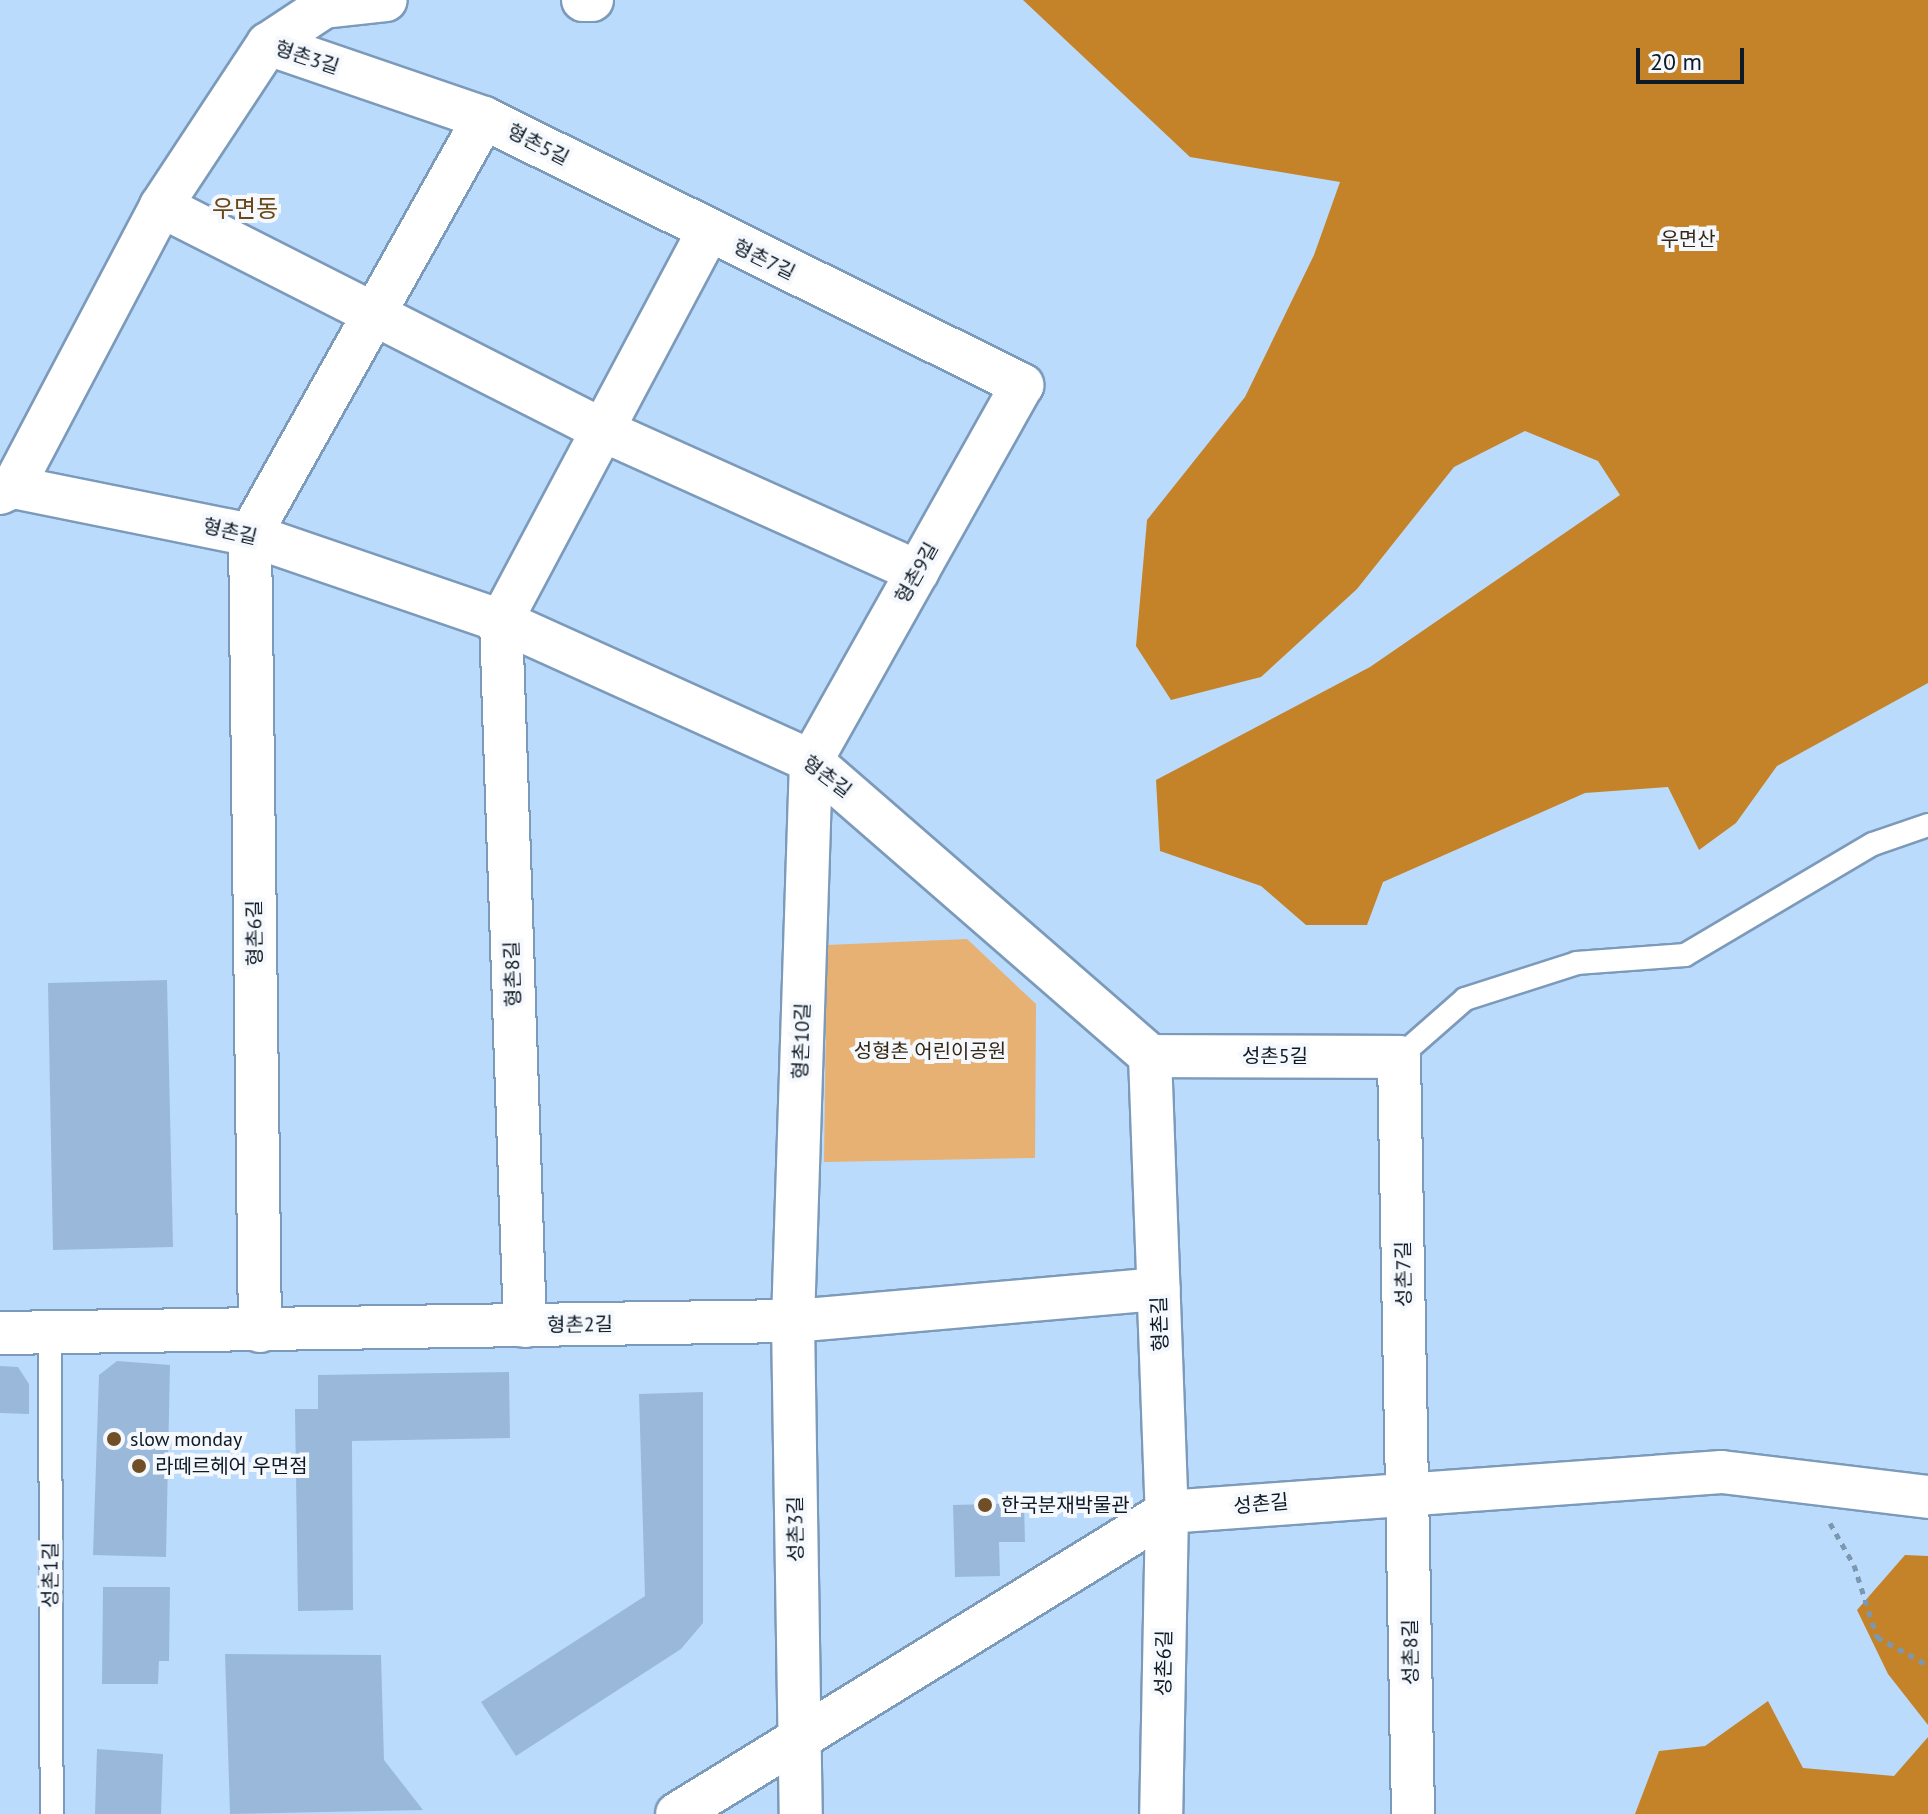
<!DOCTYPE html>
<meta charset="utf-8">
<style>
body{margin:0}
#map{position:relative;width:1928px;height:1814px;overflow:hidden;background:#bbdbfd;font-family:"PT Sans","Noto Sans KR",sans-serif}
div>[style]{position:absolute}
.green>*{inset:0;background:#e6b173}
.forest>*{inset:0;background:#c48328}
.building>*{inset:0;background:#9ab9da}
.path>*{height:5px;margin-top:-2.5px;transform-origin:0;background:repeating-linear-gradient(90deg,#7e97b1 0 6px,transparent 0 12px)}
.roads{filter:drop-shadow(2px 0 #7c9aba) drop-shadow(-2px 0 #7c9aba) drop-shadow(0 2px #7c9aba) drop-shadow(0 -2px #7c9aba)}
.lane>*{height:22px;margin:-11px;padding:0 11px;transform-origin:11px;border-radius:11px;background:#fff}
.street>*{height:42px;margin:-21px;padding:0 21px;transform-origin:21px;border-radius:21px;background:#fff}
.dots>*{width:22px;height:22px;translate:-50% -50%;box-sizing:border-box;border:4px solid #f5f8fc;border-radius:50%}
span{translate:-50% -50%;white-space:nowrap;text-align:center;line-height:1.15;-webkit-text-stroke:8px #f5f8fc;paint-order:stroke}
.street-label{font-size:20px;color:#0e1a26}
.park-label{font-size:20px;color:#362714}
.poi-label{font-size:20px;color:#0e1a26}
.left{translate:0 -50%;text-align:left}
.quarter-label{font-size:24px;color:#6c4716}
.scale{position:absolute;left:1636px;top:48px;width:108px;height:36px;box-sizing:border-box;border:4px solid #0e1a26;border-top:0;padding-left:10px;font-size:24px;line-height:28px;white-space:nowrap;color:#0e1a26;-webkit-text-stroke:6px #f5f8fc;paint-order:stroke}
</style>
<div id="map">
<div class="green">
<i style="clip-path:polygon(967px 939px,1036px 1004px,1035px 1158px,824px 1162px,827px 945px)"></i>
</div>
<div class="forest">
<i style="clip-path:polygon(1023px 0,1928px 0,1928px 683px,1777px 766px,1736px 823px,1699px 850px,1668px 787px,1585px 793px,1383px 882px,1367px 925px,1306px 925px,1261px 886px,1160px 851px,1156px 780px,1370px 667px,1620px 495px,1598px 461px,1525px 431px,1454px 467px,1357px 589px,1261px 677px,1171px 700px,1136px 646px,1147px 520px,1245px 397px,1314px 255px,1340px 182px,1190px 157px)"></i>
<i style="clip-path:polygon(1905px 1555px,1928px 1556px,1928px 1725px,1888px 1674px,1857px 1610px)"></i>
<i style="clip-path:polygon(1768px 1701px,1803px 1768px,1894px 1776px,1928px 1737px,1928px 1814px,1635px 1814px,1659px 1751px,1705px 1746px)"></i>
</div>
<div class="building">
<i style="clip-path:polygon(167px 980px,173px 1247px,53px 1250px,48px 983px)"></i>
<i style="clip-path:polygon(117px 1361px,170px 1365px,166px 1557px,93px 1555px,99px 1375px)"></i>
<i style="clip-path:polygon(0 1366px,18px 1367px,29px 1384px,29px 1414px,0 1413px)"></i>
<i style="clip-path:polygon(509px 1372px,510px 1438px,352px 1441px,353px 1610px,298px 1611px,295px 1409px,318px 1409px,318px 1375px)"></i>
<i style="clip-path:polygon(703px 1392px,703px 1623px,681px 1649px,516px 1756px,481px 1702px,645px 1596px,639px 1394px)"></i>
<i style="clip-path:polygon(1024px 1503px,1025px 1542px,999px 1542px,1000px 1576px,955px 1577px,953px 1505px)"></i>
<i style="clip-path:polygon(103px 1587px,170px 1587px,169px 1661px,159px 1661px,158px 1684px,102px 1684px)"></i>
<i style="clip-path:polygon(225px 1654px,381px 1655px,384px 1760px,423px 1810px,230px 1814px)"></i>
<i style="clip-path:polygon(97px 1749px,163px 1754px,161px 1814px,95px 1814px)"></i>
</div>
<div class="path">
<i style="left:1830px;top:1523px;width:48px;rotate:60.3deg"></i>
<i style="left:1854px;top:1565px;width:76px;rotate:72.3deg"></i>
<i style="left:1877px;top:1637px;width:58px;rotate:28.8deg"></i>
</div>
<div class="roads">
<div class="lane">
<i style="left:1399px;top:1057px;width:88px;rotate:-41.3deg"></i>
<i style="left:1465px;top:999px;width:118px;rotate:-17.8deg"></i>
<i style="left:1577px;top:963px;width:108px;rotate:-4.2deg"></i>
<i style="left:1685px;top:955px;width:218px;rotate:-30.6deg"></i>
<i style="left:1873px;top:844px;width:58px;rotate:-19.1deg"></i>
<i style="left:50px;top:1335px;width:479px;rotate:89.8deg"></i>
</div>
<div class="street">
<i style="left:583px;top:0;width:9px"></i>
<i style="left:268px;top:44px;width:67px;rotate:-33.5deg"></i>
<i style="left:324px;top:7px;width:62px;rotate:-6.4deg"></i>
<i style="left:161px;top:206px;width:495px;rotate:26.9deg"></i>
<i style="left:602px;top:430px;width:346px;rotate:24.2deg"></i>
<i style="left:13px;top:487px;width:318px;rotate:-62.2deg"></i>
<i style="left:161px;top:206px;width:194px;rotate:-56.6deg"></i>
<i style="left:268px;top:44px;width:228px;rotate:18.9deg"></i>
<i style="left:0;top:493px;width:14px;rotate:-25deg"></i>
<i style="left:13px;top:487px;width:242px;rotate:11.4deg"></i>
<i style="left:250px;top:535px;width:265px;rotate:18.9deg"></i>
<i style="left:501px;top:621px;width:340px;rotate:24.3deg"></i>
<i style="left:811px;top:761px;width:449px;rotate:41deg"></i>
<i style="left:1150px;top:1056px;width:456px;rotate:87.9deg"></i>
<i style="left:1167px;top:1512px;width:302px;rotate:91.1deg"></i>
<i style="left:1150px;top:1056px;width:249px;rotate:0.2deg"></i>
<i style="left:1399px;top:1057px;width:757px;rotate:88.94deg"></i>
<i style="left:525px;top:1326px;width:705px;rotate:-91.95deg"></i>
<i style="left:501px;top:621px;width:441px;rotate:-62deg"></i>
<i style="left:260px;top:1331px;width:796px;rotate:-90.72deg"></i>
<i style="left:250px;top:535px;width:478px;rotate:-60.7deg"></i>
<i style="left:484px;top:118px;width:601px;rotate:26.39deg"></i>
<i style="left:1022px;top:385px;width:431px;rotate:119.3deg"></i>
<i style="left:811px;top:761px;width:560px;rotate:91.84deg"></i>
<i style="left:793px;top:1321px;width:493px;rotate:89.1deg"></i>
<i style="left:0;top:1333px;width:793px;rotate:-0.87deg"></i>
<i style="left:793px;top:1321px;width:367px;rotate:-5deg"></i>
<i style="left:677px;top:1814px;width:576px;rotate:-31.65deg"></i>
<i style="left:1167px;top:1512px;width:556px;rotate:-4.12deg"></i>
<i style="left:1722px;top:1472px;width:208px;rotate:6.9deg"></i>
</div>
</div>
<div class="dots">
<i style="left:114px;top:1439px;background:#704f26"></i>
<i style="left:139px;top:1466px;background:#704f26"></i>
<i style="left:985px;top:1505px;background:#704f26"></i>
</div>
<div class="street-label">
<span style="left:307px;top:58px;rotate:18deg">형촌3길</span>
<span style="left:538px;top:145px;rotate:27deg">형촌5길</span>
<span style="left:764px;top:260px;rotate:26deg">형촌7길</span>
<span style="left:230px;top:532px;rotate:13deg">형촌길</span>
<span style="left:917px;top:573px;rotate:-61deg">형촌9길</span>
<span style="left:827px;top:777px;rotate:37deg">형촌길</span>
<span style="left:255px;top:933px;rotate:-91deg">형촌6길</span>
<span style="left:513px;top:974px;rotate:-92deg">형촌8길</span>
<span style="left:802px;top:1041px;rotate:-88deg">형촌10길</span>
<span style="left:1275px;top:1056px">성촌5길</span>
<span style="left:1404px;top:1274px;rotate:-91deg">성촌7길</span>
<span style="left:1160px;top:1324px;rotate:-92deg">형촌길</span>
<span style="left:580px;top:1325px;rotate:-1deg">형촌2길</span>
<span style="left:1261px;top:1504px;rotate:-5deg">성촌길</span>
<span style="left:796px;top:1529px;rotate:-91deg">성촌3길</span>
<span style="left:51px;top:1575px;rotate:-90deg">성촌1길</span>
<span style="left:1411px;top:1652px;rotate:-91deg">성촌8길</span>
<span style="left:1164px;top:1663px;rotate:-89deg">성촌6길</span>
</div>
<div class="park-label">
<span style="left:1688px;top:239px">우면산</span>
<span style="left:930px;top:1051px">성형촌 어린이공원</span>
</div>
<div class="poi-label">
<span class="left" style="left:130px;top:1439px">slow monday</span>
<span class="left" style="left:155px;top:1466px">라떼르헤어 우면점</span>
<span class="left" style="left:1001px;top:1505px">한국분재박물관</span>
</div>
<div class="quarter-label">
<span style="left:245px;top:209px">우면동</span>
</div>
<div class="scale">20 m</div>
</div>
